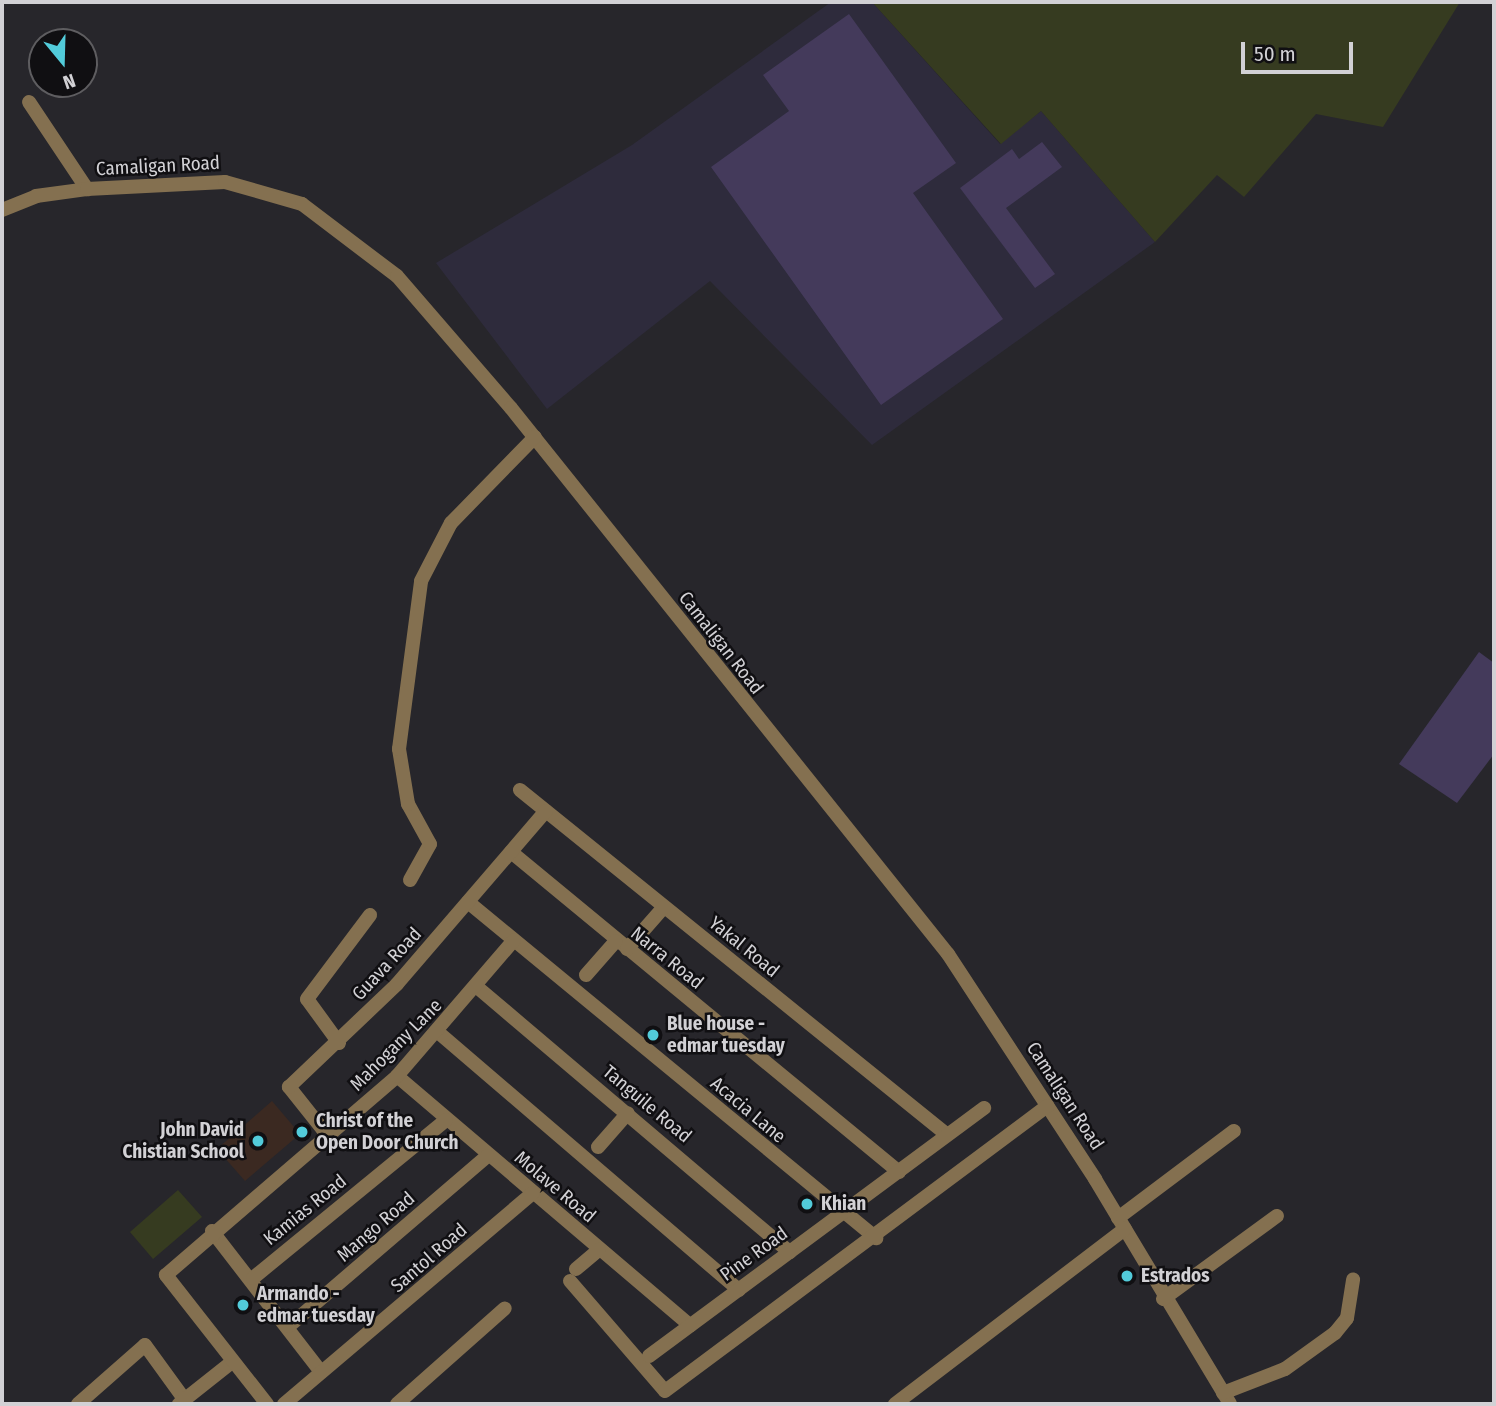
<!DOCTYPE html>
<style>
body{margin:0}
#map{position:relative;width:1496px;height:1406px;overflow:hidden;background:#27262b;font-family:"Fira Sans Condensed",sans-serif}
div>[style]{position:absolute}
.industrial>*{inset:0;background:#2e2b3c}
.education>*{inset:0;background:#3b2921}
.green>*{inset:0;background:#363b20}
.building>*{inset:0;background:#443a5b}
.minor>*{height:14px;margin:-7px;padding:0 7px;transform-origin:7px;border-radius:7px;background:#847050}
.dots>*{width:19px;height:19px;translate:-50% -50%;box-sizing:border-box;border:4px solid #100f12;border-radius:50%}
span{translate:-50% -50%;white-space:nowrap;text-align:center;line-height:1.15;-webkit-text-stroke:5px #100f12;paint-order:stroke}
.street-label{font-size:19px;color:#d2d1d5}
.poi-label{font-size:19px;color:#d2d1d5;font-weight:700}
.left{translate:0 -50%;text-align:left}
.right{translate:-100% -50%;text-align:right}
.frame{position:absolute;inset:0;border:4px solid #d2d1d5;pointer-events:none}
.north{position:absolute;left:28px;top:28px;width:70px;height:70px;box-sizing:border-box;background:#100f12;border:2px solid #5e5d60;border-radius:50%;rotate:161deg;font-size:19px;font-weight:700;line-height:28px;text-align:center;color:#d2d1d5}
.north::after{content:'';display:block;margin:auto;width:24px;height:32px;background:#52cbda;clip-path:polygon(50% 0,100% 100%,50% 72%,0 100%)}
.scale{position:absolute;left:1241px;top:42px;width:112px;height:32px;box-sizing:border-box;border:4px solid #d2d1d5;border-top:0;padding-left:9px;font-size:21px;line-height:24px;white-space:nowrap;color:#d2d1d5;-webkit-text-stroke:5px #100f12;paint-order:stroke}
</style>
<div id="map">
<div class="industrial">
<i style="clip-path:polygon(831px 2px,872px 2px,1000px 144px,1041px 111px,1155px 242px,872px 445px,710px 281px,547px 409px,436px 263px,632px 145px)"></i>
</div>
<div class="education">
<i style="clip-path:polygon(272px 1101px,300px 1134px,245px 1181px,217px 1149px)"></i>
</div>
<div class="green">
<i style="clip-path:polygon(872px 2px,1460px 2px,1383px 127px,1316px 114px,1244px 197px,1217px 175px,1155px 242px,1041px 111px,1001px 144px)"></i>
<i style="clip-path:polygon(178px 1190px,202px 1217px,153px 1259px,130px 1232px)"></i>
</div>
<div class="building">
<i style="clip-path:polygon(849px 14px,956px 163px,913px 193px,1003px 319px,881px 405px,711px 167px,789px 111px,763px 75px)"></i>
<i style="clip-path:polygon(1042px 142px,1062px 167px,1006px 208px,1055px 274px,1035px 288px,960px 188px,1012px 149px,1019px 159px)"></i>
<i style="clip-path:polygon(1479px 652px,1494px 663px,1494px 754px,1457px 803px,1399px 764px)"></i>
</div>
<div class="minor">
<i style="left:29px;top:102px;width:105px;rotate:56.3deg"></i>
<i style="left:2px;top:210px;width:37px;rotate:-22deg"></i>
<i style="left:36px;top:196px;width:51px;rotate:-7.8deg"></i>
<i style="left:87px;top:189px;width:138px;rotate:-2.9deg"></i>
<i style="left:225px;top:182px;width:80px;rotate:15.9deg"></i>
<i style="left:302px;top:204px;width:119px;rotate:37.2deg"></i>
<i style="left:397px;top:276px;width:174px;rotate:49.2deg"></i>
<i style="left:511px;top:408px;width:699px;rotate:51.33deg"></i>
<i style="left:948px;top:954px;width:269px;rotate:56.8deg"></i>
<i style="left:1095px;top:1179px;width:262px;rotate:59deg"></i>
<i style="left:520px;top:790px;width:546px;rotate:38.91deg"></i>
<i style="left:511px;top:852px;width:503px;rotate:39.51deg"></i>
<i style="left:410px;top:880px;width:41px;rotate:-60.9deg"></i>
<i style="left:430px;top:844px;width:46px;rotate:-118.8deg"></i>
<i style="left:408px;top:804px;width:56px;rotate:-99.3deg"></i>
<i style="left:399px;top:749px;width:169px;rotate:-82.5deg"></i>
<i style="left:421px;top:581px;width:65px;rotate:-62.7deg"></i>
<i style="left:451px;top:523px;width:120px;rotate:-45.7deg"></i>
<i style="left:468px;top:902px;width:529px;rotate:39.47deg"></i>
<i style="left:627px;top:949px;width:56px;rotate:-48.6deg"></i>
<i style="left:586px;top:975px;width:45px;rotate:-48.6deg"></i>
<i style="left:477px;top:987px;width:410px;rotate:40.3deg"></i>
<i style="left:439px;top:1033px;width:395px;rotate:40.6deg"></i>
<i style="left:339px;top:1043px;width:54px;rotate:-126deg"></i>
<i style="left:307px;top:999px;width:105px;rotate:-53.1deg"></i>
<i style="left:397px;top:1076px;width:385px;rotate:40.4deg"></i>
<i style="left:328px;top:1136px;width:63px;rotate:-128.5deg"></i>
<i style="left:289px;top:1087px;width:149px;rotate:-43.6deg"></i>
<i style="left:397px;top:984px;width:228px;rotate:-49.3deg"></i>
<i style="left:598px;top:1147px;width:45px;rotate:-48.6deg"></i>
<i style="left:1118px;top:1218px;width:145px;rotate:-36.9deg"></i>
<i style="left:212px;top:1231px;width:178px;rotate:52.3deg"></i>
<i style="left:576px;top:1269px;width:30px;rotate:-40deg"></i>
<i style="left:253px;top:1278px;width:249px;rotate:-39.3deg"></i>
<i style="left:570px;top:1281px;width:145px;rotate:49.2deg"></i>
<i style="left:665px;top:1391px;width:477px;rotate:-36.7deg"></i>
<i style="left:1163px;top:1299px;width:141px;rotate:-36.1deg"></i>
<i style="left:289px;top:1326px;width:261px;rotate:-40.6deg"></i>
<i style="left:649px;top:1356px;width:417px;rotate:-36.5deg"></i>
<i style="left:1223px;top:1393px;width:66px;rotate:-21.2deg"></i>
<i style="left:1285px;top:1369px;width:62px;rotate:-35.8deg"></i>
<i style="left:1335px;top:1333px;width:19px;rotate:-51deg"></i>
<i style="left:1347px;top:1318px;width:39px;rotate:-81deg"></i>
<i style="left:78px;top:1404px;width:89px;rotate:-41.4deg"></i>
<i style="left:145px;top:1345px;width:68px;rotate:54deg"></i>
<i style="left:179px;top:1404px;width:68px;rotate:-38.4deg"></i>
<i style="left:267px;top:1404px;width:164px;rotate:-128.1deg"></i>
<i style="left:166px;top:1275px;width:305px;rotate:-40.7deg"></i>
<i style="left:397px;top:1076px;width:179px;rotate:-49.3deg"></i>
<i style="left:284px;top:1404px;width:326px;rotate:-40.3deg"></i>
<i style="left:397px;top:1404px;width:144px;rotate:-41.6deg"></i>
<i style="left:895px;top:1404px;width:289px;rotate:-37.3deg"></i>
</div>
<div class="dots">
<i style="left:653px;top:1035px;background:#52cbda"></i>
<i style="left:302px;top:1132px;background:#52cbda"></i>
<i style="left:258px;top:1141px;background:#52cbda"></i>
<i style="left:807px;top:1204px;background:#52cbda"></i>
<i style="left:1127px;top:1276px;background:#52cbda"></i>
<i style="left:243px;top:1305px;background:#52cbda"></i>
</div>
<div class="street-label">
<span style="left:158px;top:166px;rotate:-3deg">Camaligan Road</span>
<span style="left:721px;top:643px;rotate:52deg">Camaligan Road</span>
<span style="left:744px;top:947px;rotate:39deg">Yakal Road</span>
<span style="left:667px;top:958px;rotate:39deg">Narra Road</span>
<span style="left:387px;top:964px;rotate:-47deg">Guava Road</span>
<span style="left:396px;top:1045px;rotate:-45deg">Mahogany Lane</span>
<span style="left:1065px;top:1096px;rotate:57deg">Camaligan Road</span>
<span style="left:647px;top:1104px;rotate:40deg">Tanguile Road</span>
<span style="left:748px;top:1110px;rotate:40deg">Acacia Lane</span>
<span style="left:555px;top:1187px;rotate:40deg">Molave Road</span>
<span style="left:305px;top:1210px;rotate:-39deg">Kamias Road</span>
<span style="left:376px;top:1227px;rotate:-41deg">Mango Road</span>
<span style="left:754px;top:1254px;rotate:-36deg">Pine Road</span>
<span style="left:429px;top:1258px;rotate:-41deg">Santol Road</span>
</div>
<div class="poi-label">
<span class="left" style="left:667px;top:1035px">Blue house -<br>edmar tuesday</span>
<span class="left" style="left:316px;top:1132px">Christ of the<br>Open Door Church</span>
<span class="right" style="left:244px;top:1141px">John David<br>Chistian School</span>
<span class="left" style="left:821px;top:1204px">Khian</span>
<span class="left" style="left:1141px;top:1276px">Estrados</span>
<span class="left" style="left:257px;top:1305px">Armando -<br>edmar tuesday</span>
</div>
<div class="frame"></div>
<div class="north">N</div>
<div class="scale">50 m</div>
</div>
